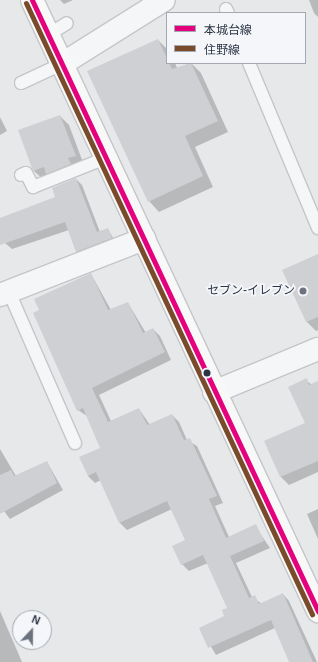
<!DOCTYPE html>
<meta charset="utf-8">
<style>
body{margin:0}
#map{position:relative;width:318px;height:662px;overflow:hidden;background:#e6e8ea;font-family:Helvetica,"Noto Sans JP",sans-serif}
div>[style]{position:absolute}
.shadow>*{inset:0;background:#0003}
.building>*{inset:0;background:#ced0d3}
.roads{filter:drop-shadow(1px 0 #c4c6c8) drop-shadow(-1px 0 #c4c6c8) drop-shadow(0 1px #c4c6c8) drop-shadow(0 -1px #c4c6c8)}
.service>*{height:12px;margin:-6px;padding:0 6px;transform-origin:6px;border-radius:6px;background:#f5f6f7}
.minor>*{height:22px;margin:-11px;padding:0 11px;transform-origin:11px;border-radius:11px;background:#f5f6f7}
.secondary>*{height:22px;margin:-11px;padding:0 11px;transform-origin:11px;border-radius:11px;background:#f8f8f8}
.bus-1>*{height:5px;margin:-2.5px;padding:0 2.5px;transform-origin:2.5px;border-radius:2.5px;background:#e5007d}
.bus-2>*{height:5px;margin:-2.5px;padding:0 2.5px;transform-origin:2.5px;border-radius:2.5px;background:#7a4b2a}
.dots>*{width:11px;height:11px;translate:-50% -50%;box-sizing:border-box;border:2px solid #f4f6f9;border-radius:50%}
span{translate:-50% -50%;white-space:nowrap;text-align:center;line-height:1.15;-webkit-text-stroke:3.5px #f4f6f9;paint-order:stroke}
.poi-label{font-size:12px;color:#2b3445}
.right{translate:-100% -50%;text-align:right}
.legend{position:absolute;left:166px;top:12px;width:140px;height:52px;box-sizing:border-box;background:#f4f6f9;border:1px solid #a4a8b1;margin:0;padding:5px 7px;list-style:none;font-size:12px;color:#2b3445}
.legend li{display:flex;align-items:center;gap:8px;height:20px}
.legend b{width:20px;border:1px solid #a4a8b1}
.north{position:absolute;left:12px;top:610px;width:40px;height:40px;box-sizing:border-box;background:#f4f6f9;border:1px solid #a4a8b1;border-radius:50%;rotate:22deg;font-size:11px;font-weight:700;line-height:16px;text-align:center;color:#2b3445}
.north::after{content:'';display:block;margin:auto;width:14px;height:18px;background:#6c737f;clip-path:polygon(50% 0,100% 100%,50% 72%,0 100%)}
</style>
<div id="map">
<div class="shadow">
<i style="clip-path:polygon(60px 0,73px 0,64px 4px)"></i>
<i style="clip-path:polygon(309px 0,318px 0,318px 17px,314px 13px)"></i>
<i style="clip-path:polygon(158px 40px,167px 49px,167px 63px,175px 63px,177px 68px,191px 63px,201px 73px,228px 132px,195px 147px,213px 187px,159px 212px,149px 201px)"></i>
<i style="clip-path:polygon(60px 116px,69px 125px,84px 165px,44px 180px,34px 171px,19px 131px)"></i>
<i style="clip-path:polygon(0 117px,7px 131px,0 135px)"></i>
<i style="clip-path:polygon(76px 179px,82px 185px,100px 232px,108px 229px,117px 245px,83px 258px,77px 252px,69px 230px,12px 249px,5px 243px,0 219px,57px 198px)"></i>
<i style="clip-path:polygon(318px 259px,318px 330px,316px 331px,307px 322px,284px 270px)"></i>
<i style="clip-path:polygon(91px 274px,111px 310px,128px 303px,146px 333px,153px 329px,160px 336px,171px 360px,99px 395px,111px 421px,139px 409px,150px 425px,172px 415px,179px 422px,187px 440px,197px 446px,223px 503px,215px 506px,229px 537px,255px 526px,270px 548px,236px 563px,252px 597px,262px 604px,283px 594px,289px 601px,317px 662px,291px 662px,275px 628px,216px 655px,200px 628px,225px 617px,228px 609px,208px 563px,189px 571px,182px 564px,186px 540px,172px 509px,127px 530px,120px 523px,101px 480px,95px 483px,88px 476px,101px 448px,87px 416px,78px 410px)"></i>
<i style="clip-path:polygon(306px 380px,312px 385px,318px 383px,318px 472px,289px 485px,281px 477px,265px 441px,306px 423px)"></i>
<i style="clip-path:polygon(0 449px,16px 476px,47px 462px,63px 490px,10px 519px,0 506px)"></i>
<i style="clip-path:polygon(318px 509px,318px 539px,307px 514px)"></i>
<i style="clip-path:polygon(0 611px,22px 662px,0 662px)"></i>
</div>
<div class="building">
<i style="clip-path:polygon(158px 39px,172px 69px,191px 63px,218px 121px,185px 136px,203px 176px,148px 202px,87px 71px)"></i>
<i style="clip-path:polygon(60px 115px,76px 156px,68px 158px,71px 164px,46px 174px,44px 167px,33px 171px,18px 130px)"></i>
<i style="clip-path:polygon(76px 178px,97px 232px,108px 228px,112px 238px,76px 252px,65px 222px,0 245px,0 218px,55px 197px,52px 188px)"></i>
<i style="clip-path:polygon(318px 254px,318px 317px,306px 322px,282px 270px)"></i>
<i style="clip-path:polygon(91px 273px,108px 310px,128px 302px,143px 333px,153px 328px,165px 352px,92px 388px,108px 422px,139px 408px,147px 425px,172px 414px,184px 440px,190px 438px,217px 496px,209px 499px,226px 538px,256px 524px,264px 541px,230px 556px,249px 598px,255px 595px,259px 604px,283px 593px,313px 662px,289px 662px,271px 620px,208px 648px,199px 628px,224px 616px,222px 610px,227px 608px,203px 555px,181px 565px,172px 546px,185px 540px,167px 501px,119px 523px,96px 472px,88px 476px,79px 457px,100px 448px,83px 408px,77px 411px,33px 313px,39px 310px,34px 299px)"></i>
<i style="clip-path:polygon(307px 378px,309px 385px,318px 381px,318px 461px,280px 477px,264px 441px,305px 423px,288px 387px)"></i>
<i style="clip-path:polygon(47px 461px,57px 483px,0 514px,0 475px,11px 470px,14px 476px)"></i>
</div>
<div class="roads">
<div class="service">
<i style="left:226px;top:9px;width:4px;rotate:63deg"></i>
<i style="left:48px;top:35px;width:22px;rotate:-32deg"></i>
<i style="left:249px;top:63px;width:179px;rotate:67.3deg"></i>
<i style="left:21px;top:83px;width:45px;rotate:-24.9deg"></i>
<i style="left:21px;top:175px;width:5px;rotate:-22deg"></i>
<i style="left:26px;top:173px;width:16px;rotate:63deg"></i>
<i style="left:33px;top:187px;width:79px;rotate:-21.7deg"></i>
<i style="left:9px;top:292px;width:165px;rotate:66.4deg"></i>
</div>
<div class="minor">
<i style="left:62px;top:64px;width:120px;rotate:-32.1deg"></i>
<i style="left:0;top:295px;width:155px;rotate:-21.3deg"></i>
<i style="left:214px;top:392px;width:113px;rotate:-22.5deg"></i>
</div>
<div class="secondary">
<i style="left:32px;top:0;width:675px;rotate:64.92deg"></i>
</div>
</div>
<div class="bus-1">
<i style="left:32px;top:0;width:675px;rotate:64.92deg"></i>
</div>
<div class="bus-2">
<i style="left:26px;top:3px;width:675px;rotate:64.92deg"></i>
</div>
<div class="dots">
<i style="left:303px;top:291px;background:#6c737f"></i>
<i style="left:207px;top:373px;background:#2b3445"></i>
</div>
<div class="poi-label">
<span class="right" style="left:295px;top:291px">セブン-イレブン</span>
</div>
<ul class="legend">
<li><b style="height:5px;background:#e5007d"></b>本城台線</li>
<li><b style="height:5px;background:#7a4b2a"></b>住野線</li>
</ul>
<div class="north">N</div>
</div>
